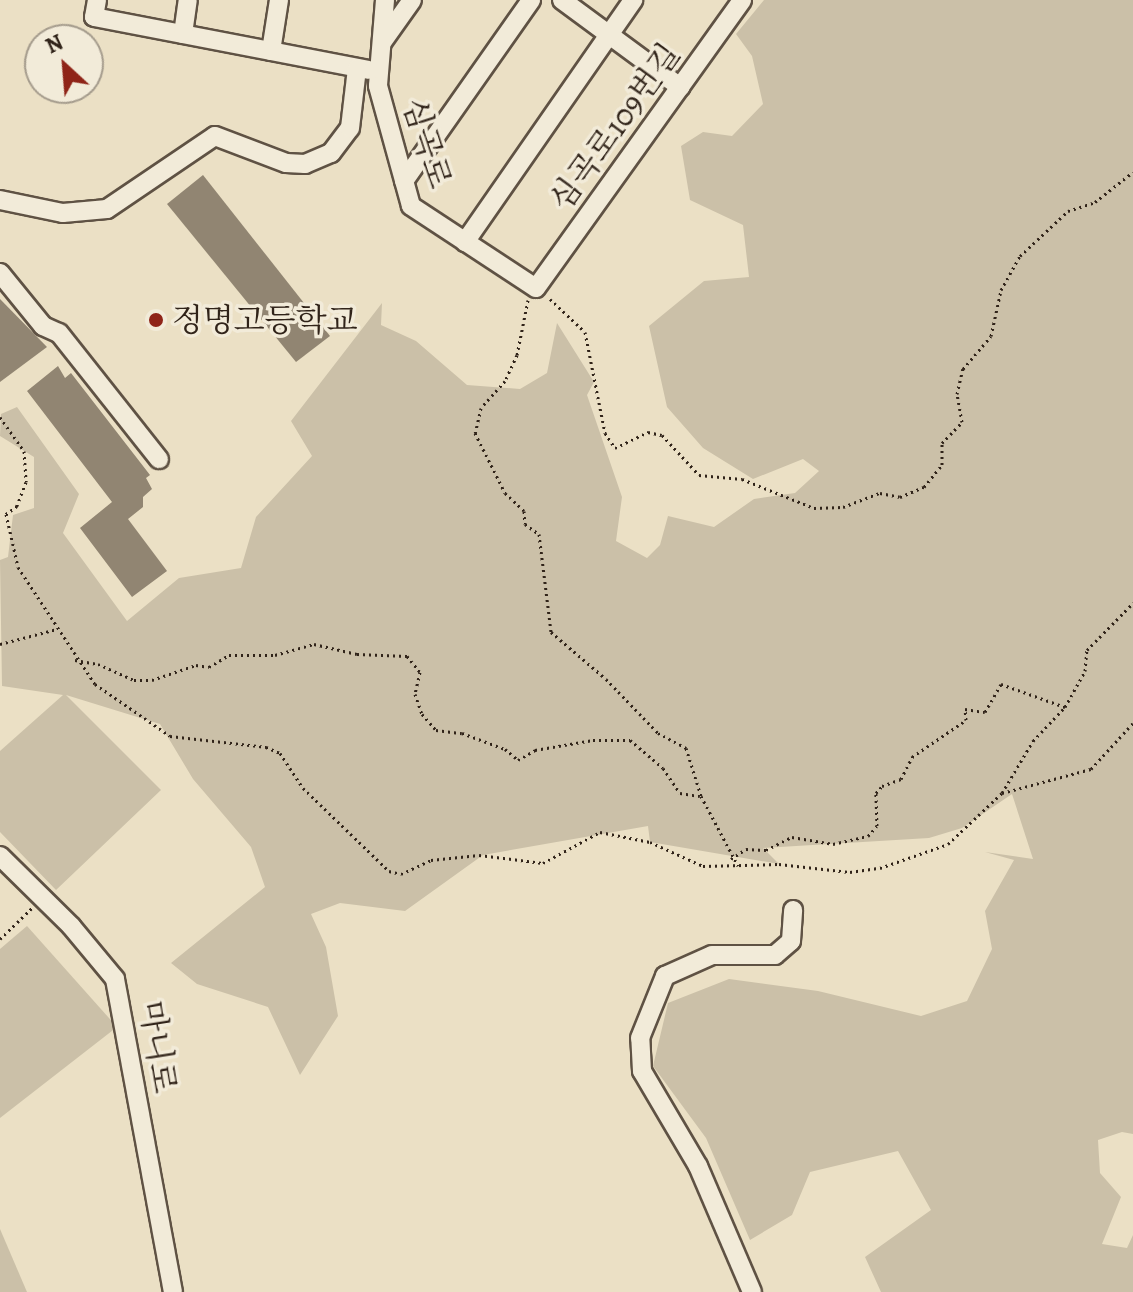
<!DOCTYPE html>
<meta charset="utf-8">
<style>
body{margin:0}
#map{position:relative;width:1133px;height:1292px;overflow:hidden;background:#ebe0c5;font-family:Alegreya,"Noto Serif KR",serif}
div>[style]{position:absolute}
.green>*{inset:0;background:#cbc0a8}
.building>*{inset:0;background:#918572}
.path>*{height:3px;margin-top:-1.5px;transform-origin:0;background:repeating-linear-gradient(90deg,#302319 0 2px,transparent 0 6px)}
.roads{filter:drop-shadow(2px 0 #5f5244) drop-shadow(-2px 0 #5f5244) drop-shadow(0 2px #5f5244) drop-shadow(0 -2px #5f5244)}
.minor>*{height:18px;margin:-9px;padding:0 9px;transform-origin:9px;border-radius:9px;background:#f2ebd9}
.dots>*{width:22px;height:22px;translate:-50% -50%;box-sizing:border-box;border:4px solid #f2ebd9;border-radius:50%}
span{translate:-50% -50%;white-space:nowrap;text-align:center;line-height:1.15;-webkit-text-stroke:7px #f2ebd9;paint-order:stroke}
.street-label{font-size:32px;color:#302319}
.poi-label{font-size:32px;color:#302319}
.left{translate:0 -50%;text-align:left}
.north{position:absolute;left:24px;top:24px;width:80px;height:80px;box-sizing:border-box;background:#f2ebd9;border:2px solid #a49b8c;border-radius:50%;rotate:334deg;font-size:22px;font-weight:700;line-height:32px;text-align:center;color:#302319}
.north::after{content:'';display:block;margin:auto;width:28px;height:36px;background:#8f2418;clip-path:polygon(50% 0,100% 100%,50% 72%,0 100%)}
</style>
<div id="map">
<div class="green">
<i style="clip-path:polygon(764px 0,1133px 0,1133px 1134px,1122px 1132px,1098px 1140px,1100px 1173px,1121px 1197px,1102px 1244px,1127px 1248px,1133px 1235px,1133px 1292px,881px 1292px,865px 1257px,931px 1210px,898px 1151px,810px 1172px,792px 1215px,750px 1240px,706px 1138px,653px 1066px,668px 1003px,729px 979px,818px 991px,921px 1016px,967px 1001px,992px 949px,985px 911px,1014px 860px,985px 852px,1033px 859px,1012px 794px,962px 828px,929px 838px,763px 848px,779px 864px,650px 842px,648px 826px,483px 855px,405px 911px,340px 903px,311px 914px,326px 947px,338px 1016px,300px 1075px,268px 1007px,197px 984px,171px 963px,265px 887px,251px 847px,193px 779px,160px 724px,66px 695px,161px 790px,56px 890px,0 832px,0 751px,63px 695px,2px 686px,0 560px,8px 557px,13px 515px,34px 508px,34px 457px,0 436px,1px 414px,17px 407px,79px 494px,63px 533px,127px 621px,179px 578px,241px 568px,256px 517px,312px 456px,291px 421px,382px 303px,381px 325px,416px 341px,467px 385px,520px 389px,547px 373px,557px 323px,594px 382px,587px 395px,622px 497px,616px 541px,647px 558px,660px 545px,668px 516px,714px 527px,754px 499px,795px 493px,819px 471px,803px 459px,753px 479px,703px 448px,667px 407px,649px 326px,704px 281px,749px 277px,743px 225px,690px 200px,681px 146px,703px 132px,732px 136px,763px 104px,752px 56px,736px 34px)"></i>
<i style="clip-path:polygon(27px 926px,117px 1027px,0 1118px,0 949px)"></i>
<i style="clip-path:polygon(0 1229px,27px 1292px,0 1292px)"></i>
</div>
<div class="building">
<i style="clip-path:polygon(203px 175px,330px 336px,296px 362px,167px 204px)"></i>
<i style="clip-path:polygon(0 299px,47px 347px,0 382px)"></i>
<i style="clip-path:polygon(58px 366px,65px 378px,71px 373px,150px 475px,146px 478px,152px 489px,143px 497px,143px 507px,128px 519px,167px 571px,132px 597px,80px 528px,112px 502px,27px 391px)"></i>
</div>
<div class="path">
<i style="left:550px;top:299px;width:48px;rotate:43.3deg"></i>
<i style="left:585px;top:332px;width:103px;rotate:78.8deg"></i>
<i style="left:605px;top:433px;width:18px;rotate:56deg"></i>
<i style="left:615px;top:448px;width:37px;rotate:-26deg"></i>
<i style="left:648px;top:432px;width:14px;rotate:12deg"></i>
<i style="left:662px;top:435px;width:54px;rotate:47.2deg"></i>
<i style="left:699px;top:475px;width:43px;rotate:5.3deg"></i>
<i style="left:742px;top:479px;width:78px;rotate:21.9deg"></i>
<i style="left:814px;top:508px;width:29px;rotate:-2deg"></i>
<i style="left:843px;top:507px;width:40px;rotate:-21deg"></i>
<i style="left:880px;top:493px;width:20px;rotate:11deg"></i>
<i style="left:900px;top:497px;width:26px;rotate:-23deg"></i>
<i style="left:924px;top:487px;width:28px;rotate:-51deg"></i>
<i style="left:942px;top:465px;width:22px;rotate:-90deg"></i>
<i style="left:942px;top:443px;width:29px;rotate:-46deg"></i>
<i style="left:962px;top:422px;width:28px;rotate:-100deg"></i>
<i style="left:957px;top:394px;width:26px;rotate:-77deg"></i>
<i style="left:963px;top:369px;width:43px;rotate:-49.7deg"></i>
<i style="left:991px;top:336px;width:47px;rotate:-77.7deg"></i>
<i style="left:1001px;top:290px;width:39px;rotate:-61deg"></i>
<i style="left:1020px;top:256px;width:66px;rotate:-43.2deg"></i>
<i style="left:1068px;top:211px;width:28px;rotate:-18deg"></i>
<i style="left:1095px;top:202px;width:48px;rotate:-38.3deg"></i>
<i style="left:528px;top:300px;width:56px;rotate:101.3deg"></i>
<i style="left:517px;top:355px;width:29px;rotate:115deg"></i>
<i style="left:505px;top:381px;width:36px;rotate:132deg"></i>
<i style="left:481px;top:408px;width:26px;rotate:103deg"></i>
<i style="left:475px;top:433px;width:67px;rotate:63.4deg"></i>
<i style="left:505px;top:493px;width:26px;rotate:43deg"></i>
<i style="left:524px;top:511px;width:13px;rotate:86deg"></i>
<i style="left:525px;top:524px;width:17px;rotate:36deg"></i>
<i style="left:539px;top:534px;width:99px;rotate:83deg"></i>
<i style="left:551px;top:632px;width:72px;rotate:40.5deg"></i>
<i style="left:606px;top:679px;width:75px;rotate:46.1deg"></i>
<i style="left:658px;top:733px;width:32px;rotate:28deg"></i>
<i style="left:686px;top:748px;width:50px;rotate:72.6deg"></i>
<i style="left:701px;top:796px;width:79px;rotate:62.1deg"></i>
<i style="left:0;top:417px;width:42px;rotate:54.8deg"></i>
<i style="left:24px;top:451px;width:31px;rotate:86deg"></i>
<i style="left:26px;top:482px;width:26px;rotate:111deg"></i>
<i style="left:17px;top:506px;width:14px;rotate:144deg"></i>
<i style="left:6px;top:514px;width:54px;rotate:77.2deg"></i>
<i style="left:18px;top:567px;width:140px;rotate:56.7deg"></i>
<i style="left:95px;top:684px;width:91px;rotate:34.7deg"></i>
<i style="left:170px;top:736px;width:97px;rotate:6.5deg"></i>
<i style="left:266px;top:747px;width:15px;rotate:23deg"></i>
<i style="left:280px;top:753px;width:42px;rotate:56.7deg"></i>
<i style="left:303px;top:788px;width:120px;rotate:44deg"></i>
<i style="left:389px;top:871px;width:12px;rotate:14deg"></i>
<i style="left:401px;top:874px;width:33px;rotate:-25deg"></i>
<i style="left:431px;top:860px;width:48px;rotate:-5.9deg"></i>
<i style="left:479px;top:855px;width:64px;rotate:7.1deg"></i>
<i style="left:543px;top:863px;width:65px;rotate:-28.5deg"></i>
<i style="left:600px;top:832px;width:51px;rotate:11.3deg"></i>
<i style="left:650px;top:842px;width:58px;rotate:24.4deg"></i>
<i style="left:703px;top:866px;width:76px;rotate:-1.5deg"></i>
<i style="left:779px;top:864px;width:71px;rotate:6.4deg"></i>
<i style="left:850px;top:872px;width:30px;rotate:-8deg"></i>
<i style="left:880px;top:868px;width:72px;rotate:-19.4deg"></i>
<i style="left:948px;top:844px;width:74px;rotate:-43.4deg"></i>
<i style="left:1002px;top:793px;width:92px;rotate:-15.1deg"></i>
<i style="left:1091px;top:769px;width:62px;rotate:-47.6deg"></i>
<i style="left:0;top:644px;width:59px;rotate:-14.7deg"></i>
<i style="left:75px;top:660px;width:23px;rotate:10deg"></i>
<i style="left:98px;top:664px;width:39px;rotate:24deg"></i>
<i style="left:134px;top:680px;width:18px"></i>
<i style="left:152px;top:680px;width:46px;rotate:-18.8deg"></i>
<i style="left:196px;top:665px;width:13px;rotate:9deg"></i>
<i style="left:209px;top:667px;width:23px;rotate:-31deg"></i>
<i style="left:229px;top:655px;width:46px"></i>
<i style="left:275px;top:655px;width:41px;rotate:-15.8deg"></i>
<i style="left:314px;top:644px;width:44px;rotate:13.1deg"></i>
<i style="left:357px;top:654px;width:50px;rotate:2.3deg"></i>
<i style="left:407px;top:656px;width:21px;rotate:51deg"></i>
<i style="left:420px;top:672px;width:23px;rotate:103deg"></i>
<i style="left:415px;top:694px;width:21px;rotate:71deg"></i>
<i style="left:422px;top:714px;width:21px;rotate:49deg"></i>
<i style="left:436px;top:730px;width:26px;rotate:7deg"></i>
<i style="left:462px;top:733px;width:46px;rotate:20.4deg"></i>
<i style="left:505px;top:749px;width:17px;rotate:40deg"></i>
<i style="left:518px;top:760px;width:20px;rotate:-30deg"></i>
<i style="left:535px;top:750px;width:59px;rotate:-9.8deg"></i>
<i style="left:593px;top:740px;width:37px"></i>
<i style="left:630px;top:740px;width:43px;rotate:40.3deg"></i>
<i style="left:663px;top:768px;width:30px;rotate:56deg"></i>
<i style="left:680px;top:793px;width:20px;rotate:9deg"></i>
<i style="left:1002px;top:793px;width:61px;rotate:-59.2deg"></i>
<i style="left:1033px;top:741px;width:47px;rotate:-46.7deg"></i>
<i style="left:1065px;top:707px;width:41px;rotate:-60.9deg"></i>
<i style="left:1085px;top:671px;width:21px;rotate:-85deg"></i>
<i style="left:1087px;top:650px;width:66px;rotate:-45.6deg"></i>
<i style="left:731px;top:859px;width:18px;rotate:-34deg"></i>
<i style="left:746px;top:849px;width:20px;rotate:3deg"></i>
<i style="left:766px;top:850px;width:29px;rotate:-27deg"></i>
<i style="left:792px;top:837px;width:42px;rotate:9.7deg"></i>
<i style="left:833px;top:844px;width:36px;rotate:-13deg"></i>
<i style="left:868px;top:836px;width:13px;rotate:-48deg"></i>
<i style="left:877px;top:826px;width:33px;rotate:-92deg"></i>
<i style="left:876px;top:793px;width:9px;rotate:-49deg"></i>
<i style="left:882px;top:786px;width:20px;rotate:-20deg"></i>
<i style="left:901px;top:779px;width:25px;rotate:-63deg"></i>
<i style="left:912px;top:757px;width:65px;rotate:-34.4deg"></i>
<i style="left:966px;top:720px;width:11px;rotate:-95deg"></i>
<i style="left:965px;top:709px;width:20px;rotate:9deg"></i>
<i style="left:985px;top:712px;width:32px;rotate:-60deg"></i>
<i style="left:1001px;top:684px;width:68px;rotate:19.8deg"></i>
<i style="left:0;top:939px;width:45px;rotate:-44.1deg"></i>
</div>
<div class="roads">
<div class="minor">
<i style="left:97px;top:0;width:17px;rotate:100deg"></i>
<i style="left:94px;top:17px;width:279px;rotate:10.9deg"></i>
<i style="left:385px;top:0;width:86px;rotate:94.7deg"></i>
<i style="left:378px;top:86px;width:124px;rotate:74.6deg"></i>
<i style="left:411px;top:206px;width:149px;rotate:33.3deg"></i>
<i style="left:536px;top:288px;width:354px;rotate:-54.4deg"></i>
<i style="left:562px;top:0;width:147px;rotate:36.4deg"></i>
<i style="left:183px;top:34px;width:34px;rotate:-82deg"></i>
<i style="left:383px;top:41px;width:50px;rotate:-54.7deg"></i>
<i style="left:271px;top:51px;width:52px;rotate:-81.1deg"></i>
<i style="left:404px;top:181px;width:221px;rotate:-54.9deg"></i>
<i style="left:0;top:200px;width:64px;rotate:11.7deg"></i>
<i style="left:63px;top:213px;width:44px;rotate:-5.2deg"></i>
<i style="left:107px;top:209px;width:130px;rotate:-34.1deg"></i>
<i style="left:215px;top:136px;width:76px;rotate:20.8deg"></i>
<i style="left:286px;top:163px;width:19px;rotate:3deg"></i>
<i style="left:305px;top:164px;width:28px;rotate:-23deg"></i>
<i style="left:331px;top:153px;width:31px;rotate:-53deg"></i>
<i style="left:350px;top:128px;width:60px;rotate:-83.3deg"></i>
<i style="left:465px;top:242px;width:295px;rotate:-55.2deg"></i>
<i style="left:0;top:273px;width:68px;rotate:50.9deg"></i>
<i style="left:43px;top:326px;width:17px;rotate:24deg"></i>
<i style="left:59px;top:333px;width:161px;rotate:51.6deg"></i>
<i style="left:0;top:856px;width:100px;rotate:44.6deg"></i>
<i style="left:71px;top:926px;width:69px;rotate:50.3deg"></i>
<i style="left:115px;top:979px;width:318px;rotate:79.5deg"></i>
<i style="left:752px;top:1292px;width:137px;rotate:-113.2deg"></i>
<i style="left:698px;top:1166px;width:110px;rotate:-120.5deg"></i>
<i style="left:642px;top:1071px;width:33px;rotate:-93deg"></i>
<i style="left:640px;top:1038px;width:67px;rotate:-68deg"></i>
<i style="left:665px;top:976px;width:51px;rotate:-24.1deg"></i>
<i style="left:712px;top:955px;width:63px"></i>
<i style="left:775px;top:955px;width:21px;rotate:-41deg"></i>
<i style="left:791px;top:941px;width:31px;rotate:-86deg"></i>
</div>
</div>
<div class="dots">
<i style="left:156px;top:320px;background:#8f2418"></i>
</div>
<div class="street-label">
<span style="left:615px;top:127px;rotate:-54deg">심곡로109번길</span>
<span style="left:427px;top:143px;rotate:72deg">심곡로</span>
<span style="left:158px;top:1047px;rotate:81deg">마니로</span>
</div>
<div class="poi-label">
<span class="left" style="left:172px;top:320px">정명고등학교</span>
</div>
<div class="north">N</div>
</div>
